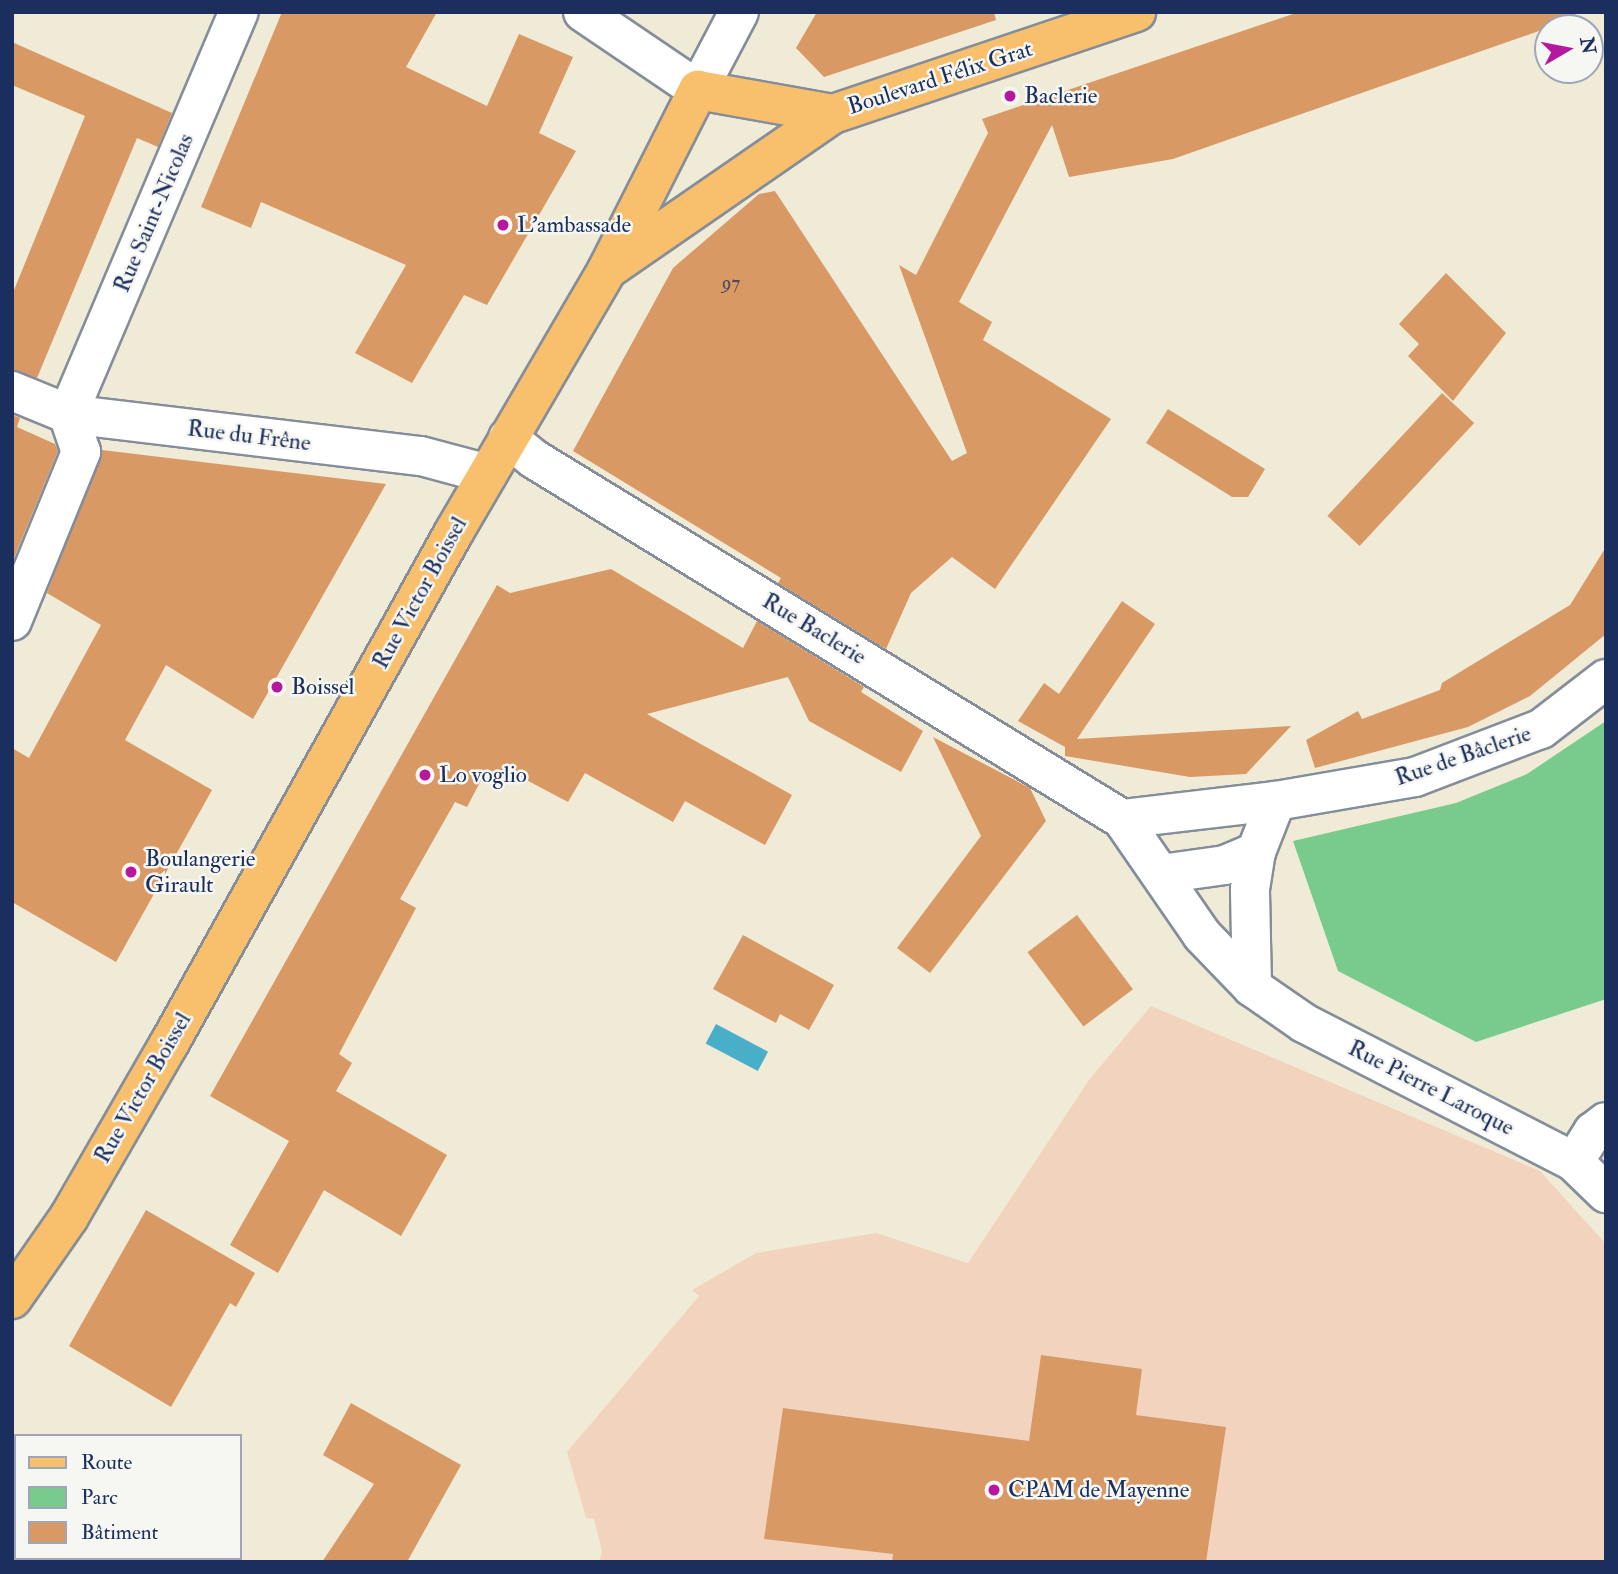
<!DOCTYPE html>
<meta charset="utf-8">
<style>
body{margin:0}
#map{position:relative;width:1618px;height:1574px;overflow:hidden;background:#efebd7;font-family:"IM FELL Double Pica",serif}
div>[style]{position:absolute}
.built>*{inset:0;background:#f2d4be}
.green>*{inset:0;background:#78cb8d}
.water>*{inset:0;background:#49afc9;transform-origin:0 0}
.building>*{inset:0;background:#d99965;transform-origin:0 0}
.roads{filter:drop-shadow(2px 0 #858d9a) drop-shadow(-2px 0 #858d9a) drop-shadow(0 2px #858d9a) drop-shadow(0 -2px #858d9a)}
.minor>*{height:38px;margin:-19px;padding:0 19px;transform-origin:19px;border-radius:19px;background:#fff}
.major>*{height:38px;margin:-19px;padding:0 19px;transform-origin:19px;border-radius:19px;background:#f8bf6c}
.dots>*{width:19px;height:19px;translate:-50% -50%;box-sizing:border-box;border:4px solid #f6f6f2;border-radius:50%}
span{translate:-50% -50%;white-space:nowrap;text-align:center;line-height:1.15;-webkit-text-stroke:5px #f6f6f2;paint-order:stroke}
.number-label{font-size:19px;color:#4a4a60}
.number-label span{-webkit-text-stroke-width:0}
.street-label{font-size:23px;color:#1b2f5e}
.poi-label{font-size:23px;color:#1b2f5e}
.left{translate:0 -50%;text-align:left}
.frame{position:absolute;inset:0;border:14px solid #1b2f5e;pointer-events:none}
.legend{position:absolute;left:14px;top:1434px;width:228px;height:126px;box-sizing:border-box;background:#f6f6f2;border:2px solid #9ea6b7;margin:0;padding:9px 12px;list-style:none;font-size:21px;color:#1b2f5e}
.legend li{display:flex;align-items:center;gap:14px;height:35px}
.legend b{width:35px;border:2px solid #9ea6b7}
.north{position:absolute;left:1534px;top:14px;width:70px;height:70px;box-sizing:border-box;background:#f6f6f2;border:2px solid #9ea6b7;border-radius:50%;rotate:80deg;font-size:19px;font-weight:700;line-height:28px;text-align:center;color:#1b2f5e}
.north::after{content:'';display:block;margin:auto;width:24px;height:32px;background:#b5179e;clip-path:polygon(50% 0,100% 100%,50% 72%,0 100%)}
</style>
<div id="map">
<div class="built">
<div style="clip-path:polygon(1151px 1006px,1540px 1171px,1606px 1244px,1606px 1562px,599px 1562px,602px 1551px,594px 1519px,586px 1518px,567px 1452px,699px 1296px,692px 1290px,756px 1253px,876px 1233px,968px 1263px,1089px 1080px)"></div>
</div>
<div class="green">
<div style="clip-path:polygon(1606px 721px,1606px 999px,1476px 1042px,1338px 971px,1293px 841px,1456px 803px,1527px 774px)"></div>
<div style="clip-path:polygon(15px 1459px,16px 1558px,174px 1562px,12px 1562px)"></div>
</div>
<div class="water">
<div style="left:716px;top:1024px;width:59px;height:22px;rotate:28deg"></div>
</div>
<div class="building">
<div style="clip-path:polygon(282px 12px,437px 12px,406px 67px,487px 106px,519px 34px,573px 57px,539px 133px,576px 151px,487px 305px,464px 295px,412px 383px,355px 353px,406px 265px,261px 202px,251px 228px,201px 207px)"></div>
<div style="clip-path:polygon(817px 12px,994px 12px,996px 20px,824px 77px,796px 48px)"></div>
<div style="clip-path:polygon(1299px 12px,1575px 12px,1576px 18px,1173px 159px,1069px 177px,1052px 125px,959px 302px,992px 322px,983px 340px,1111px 419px,995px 589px,952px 557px,911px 593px,886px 649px,778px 583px,781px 578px,573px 451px,673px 268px,759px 194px,775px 191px,952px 461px,967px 453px,899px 265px,916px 275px,988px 133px,982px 119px)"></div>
<div style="clip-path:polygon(12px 42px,172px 113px,158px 147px,137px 138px,37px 378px,12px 370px,12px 295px,85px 116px,12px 85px)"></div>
<div style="clip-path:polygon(1446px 273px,1506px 333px,1453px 401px,1408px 356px,1419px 344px,1399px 324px)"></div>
<div style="left:1442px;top:393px;width:44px;height:168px;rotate:43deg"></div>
<div style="clip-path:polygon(1168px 409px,1265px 469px,1248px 497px,1232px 497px,1146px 443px)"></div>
<div style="clip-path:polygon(12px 415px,20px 418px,17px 427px,55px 444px,58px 451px,12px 563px)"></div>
<div style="clip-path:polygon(102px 450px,386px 484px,253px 719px,166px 665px,125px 740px,212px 790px,116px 962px,12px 902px,12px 748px,29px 758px,101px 625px,47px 593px)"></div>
<div style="clip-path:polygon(1606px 547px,1606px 634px,1530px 696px,1468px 727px,1315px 768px,1306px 740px,1358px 711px,1362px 719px,1440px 690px,1442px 683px,1570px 605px)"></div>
<div style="clip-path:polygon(611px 569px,743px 648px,757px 621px,864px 687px,861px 692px,923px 731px,901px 772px,809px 721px,788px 677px,647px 714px,792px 795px,765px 845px,685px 801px,673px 822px,585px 773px,568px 802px,515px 774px,511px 781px,487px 769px,467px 807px,455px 802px,400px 899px,416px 908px,339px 1054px,352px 1063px,336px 1091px,447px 1155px,401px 1236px,324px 1190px,278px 1273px,230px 1245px,289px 1141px,210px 1096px,497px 585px,510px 593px)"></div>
<div style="clip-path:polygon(1122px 601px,1155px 624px,1077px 739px,1291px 726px,1246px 774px,1190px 777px,1065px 756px,1065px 747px,1018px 721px,1044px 683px,1059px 694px)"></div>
<div style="clip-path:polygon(933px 737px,1030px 788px,1046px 821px,930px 973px,897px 948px,981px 836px)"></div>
<div style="left:1077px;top:915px;width:93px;height:62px;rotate:53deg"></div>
<div style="clip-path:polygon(743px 935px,834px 985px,809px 1030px,780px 1014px,776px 1023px,713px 989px)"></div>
<div style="clip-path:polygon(146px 1210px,255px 1273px,236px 1307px,230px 1303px,171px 1407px,69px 1346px)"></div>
<div style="clip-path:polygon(1041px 1355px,1142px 1369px,1136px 1415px,1226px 1427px,1206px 1562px,892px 1562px,893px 1554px,764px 1539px,783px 1408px,1029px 1441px)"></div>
<div style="clip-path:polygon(351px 1403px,461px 1465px,407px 1562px,322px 1562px,374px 1484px,323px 1455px)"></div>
</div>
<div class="roads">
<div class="minor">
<div style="left:583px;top:12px;width:139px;rotate:34.1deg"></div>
<div style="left:698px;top:90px;width:88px;rotate:-62.3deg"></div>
<div style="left:12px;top:391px;width:61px;rotate:22.3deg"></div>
<div style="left:68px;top:414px;width:355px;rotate:6.8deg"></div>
<div style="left:421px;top:456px;width:69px;rotate:15deg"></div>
<div style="left:508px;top:438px;width:33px;rotate:39deg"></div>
<div style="left:534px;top:459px;width:689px;rotate:31.48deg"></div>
<div style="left:1122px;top:819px;width:141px;rotate:55.4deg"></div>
<div style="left:1202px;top:935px;width:72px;rotate:46.1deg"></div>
<div style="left:1252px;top:987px;width:63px;rotate:34.7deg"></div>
<div style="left:1304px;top:1023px;width:304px;rotate:27.2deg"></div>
<div style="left:1574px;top:1162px;width:45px;rotate:44.1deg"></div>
<div style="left:12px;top:621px;width:183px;rotate:-67.8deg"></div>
<div style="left:81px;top:452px;width:40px;rotate:-108.9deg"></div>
<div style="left:68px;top:414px;width:437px;rotate:-67deg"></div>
<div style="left:1122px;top:819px;width:155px;rotate:-6.7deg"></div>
<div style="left:1276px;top:801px;width:141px;rotate:-9.8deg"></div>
<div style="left:1415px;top:777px;width:135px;rotate:-20.9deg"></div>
<div style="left:1541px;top:729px;width:82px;rotate:-37.6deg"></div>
<div style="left:1161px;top:874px;width:65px;rotate:-8deg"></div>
<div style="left:1225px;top:865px;width:34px;rotate:-23deg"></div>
<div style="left:1252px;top:987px;width:98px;rotate:-91.2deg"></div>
<div style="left:1250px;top:889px;width:37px;rotate:-81deg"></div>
<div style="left:1256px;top:852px;width:55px;rotate:-68.6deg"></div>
<div style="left:1574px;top:1162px;width:36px;rotate:-58deg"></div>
<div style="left:1593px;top:1132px;width:16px;rotate:-38deg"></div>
</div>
<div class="major">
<div style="left:608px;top:269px;width:273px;rotate:-34.6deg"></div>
<div style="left:12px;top:1299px;width:100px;rotate:-55.2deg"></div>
<div style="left:69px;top:1217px;width:200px;rotate:-60deg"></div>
<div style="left:169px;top:1044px;width:586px;rotate:-60.9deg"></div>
<div style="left:454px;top:532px;width:303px;rotate:-59.7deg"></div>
<div style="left:607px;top:270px;width:202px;rotate:-63.2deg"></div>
<div style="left:698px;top:90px;width:137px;rotate:10.1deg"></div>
<div style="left:833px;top:114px;width:320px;rotate:-18.6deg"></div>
</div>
</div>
<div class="dots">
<div style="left:1010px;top:96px;background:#b5179e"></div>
<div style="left:503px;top:225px;background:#b5179e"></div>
<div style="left:277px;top:687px;background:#b5179e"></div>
<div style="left:425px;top:775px;background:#b5179e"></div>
<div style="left:131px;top:872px;background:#b5179e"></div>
<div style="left:994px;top:1490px;background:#b5179e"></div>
</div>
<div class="number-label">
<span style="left:731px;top:284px">97</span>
</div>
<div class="street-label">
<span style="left:940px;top:78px;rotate:-18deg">Boulevard Félix Grat</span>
<span style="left:154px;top:213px;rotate:-67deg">Rue Saint-Nicolas</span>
<span style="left:249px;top:436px;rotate:7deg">Rue du Frêne</span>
<span style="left:420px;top:593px;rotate:-61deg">Rue Victor Boissel</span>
<span style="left:814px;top:629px;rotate:31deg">Rue Baclerie</span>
<span style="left:1463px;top:756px;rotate:-19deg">Rue de Bâclerie</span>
<span style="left:143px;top:1088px;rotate:-60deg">Rue Victor Boissel</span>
<span style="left:1431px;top:1088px;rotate:27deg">Rue Pierre Laroque</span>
</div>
<div class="poi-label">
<span class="left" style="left:1024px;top:96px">Baclerie</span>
<span class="left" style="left:517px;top:225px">L'ambassade</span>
<span class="left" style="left:291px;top:687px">Boissel</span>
<span class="left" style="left:439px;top:775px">Lo voglio</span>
<span class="left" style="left:145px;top:872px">Boulangerie<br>Girault</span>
<span class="left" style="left:1008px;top:1490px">CPAM de Mayenne</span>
</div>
<div class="frame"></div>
<ul class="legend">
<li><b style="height:9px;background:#f8bf6c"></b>Route</li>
<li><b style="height:19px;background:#78cb8d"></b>Parc</li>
<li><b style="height:19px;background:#d99965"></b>Bâtiment</li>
</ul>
<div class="north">N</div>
</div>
